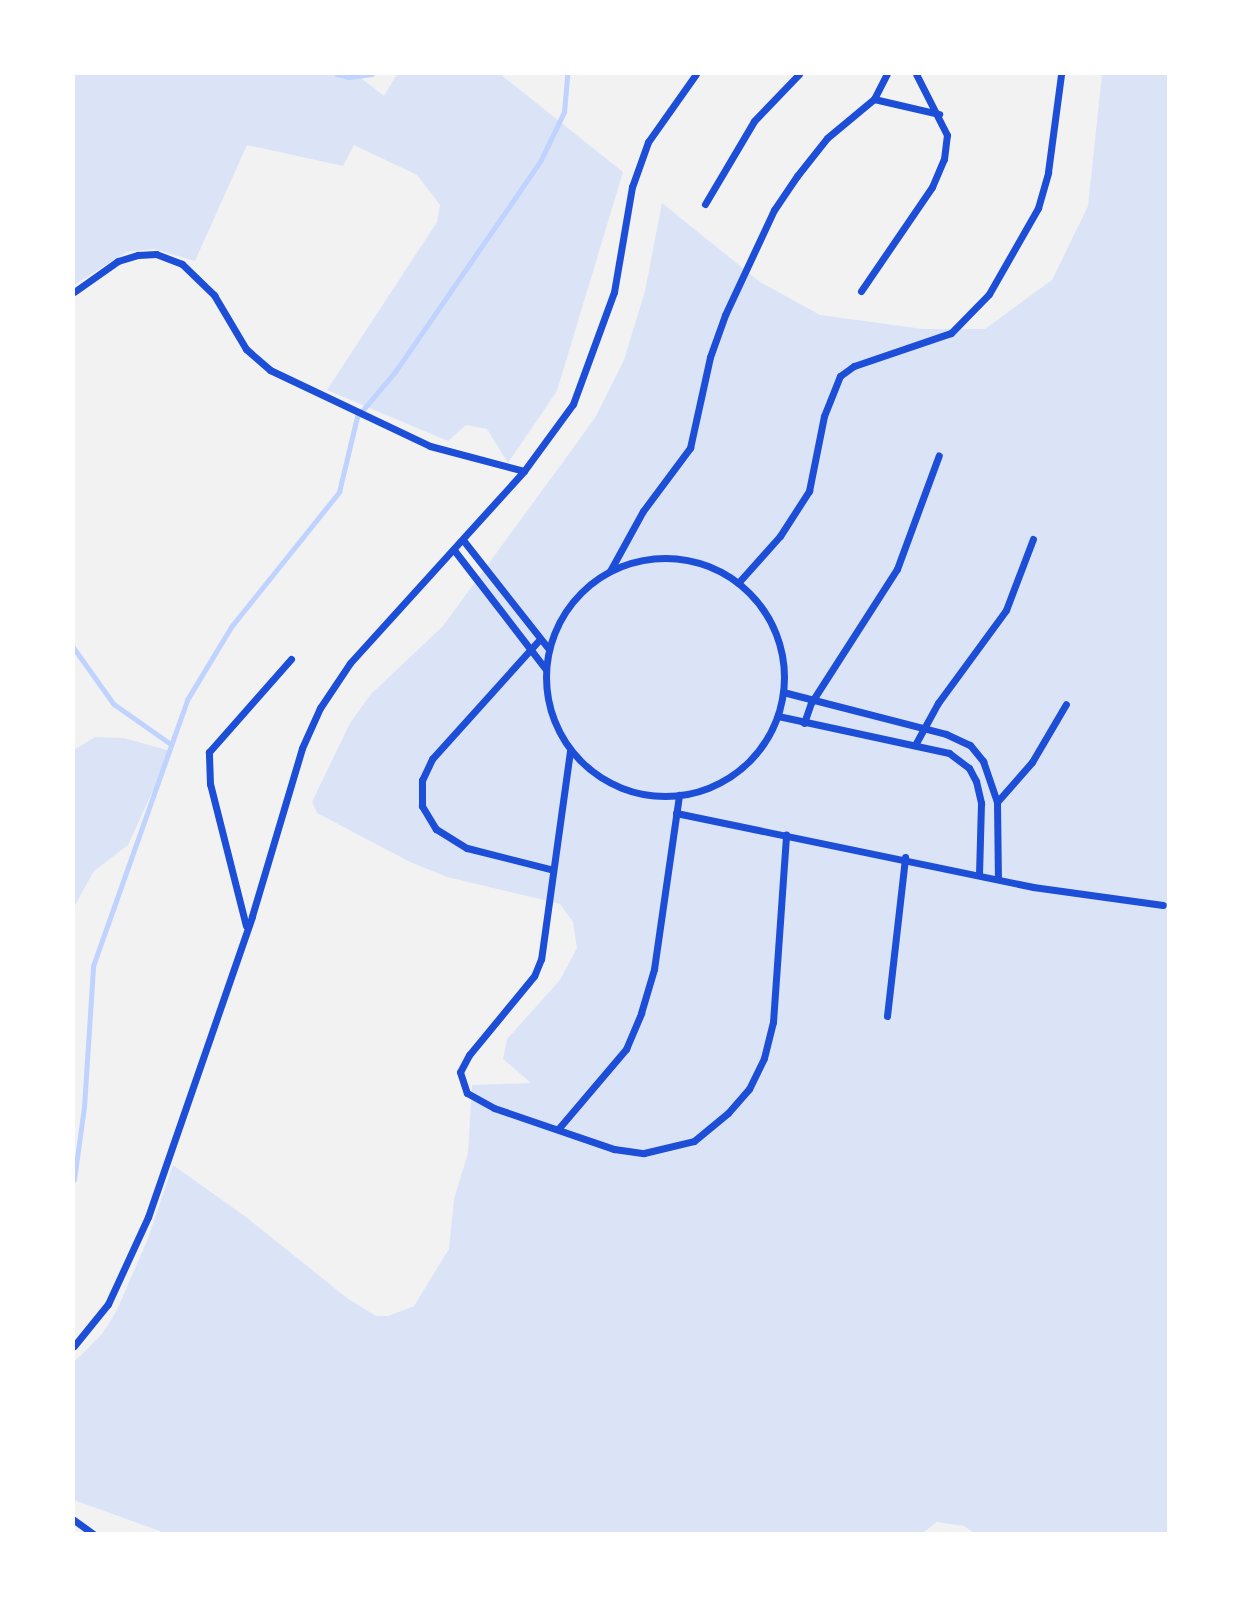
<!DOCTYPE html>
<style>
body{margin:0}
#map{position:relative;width:1242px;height:1607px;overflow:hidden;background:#f2f2f2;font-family:Raleway,sans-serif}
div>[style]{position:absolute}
.green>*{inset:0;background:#dbe4f7}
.stream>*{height:4.5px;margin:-2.25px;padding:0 2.25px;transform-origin:2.25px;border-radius:2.25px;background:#bfd3fe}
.minor>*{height:7px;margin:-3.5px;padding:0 3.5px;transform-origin:3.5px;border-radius:3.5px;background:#1d4ed8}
.minor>.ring{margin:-3.5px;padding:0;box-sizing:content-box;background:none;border:7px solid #1d4ed8;border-radius:50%}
span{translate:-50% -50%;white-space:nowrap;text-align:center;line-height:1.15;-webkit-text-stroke:5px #fff;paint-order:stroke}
.frame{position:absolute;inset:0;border:75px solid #fff;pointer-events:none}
</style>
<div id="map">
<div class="green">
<div style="clip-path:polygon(74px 74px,356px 74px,384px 96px,397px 74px,500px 74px,623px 172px,557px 391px,508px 463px,487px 429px,466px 425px,448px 441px,327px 390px,437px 222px,440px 205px,417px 175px,354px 145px,343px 166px,247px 145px,195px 261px,154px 249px,127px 252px,74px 285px)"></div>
<div style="clip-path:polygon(1102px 74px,1168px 74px,1168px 1533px,974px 1533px,964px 1526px,937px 1522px,921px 1534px,165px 1533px,74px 1500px,74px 1362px,102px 1334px,116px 1312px,147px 1241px,173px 1165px,246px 1217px,347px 1298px,376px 1316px,388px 1316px,414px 1306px,449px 1249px,454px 1199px,468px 1153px,472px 1085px,531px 1083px,503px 1059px,507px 1039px,560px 980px,577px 948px,573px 922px,560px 904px,447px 877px,410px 862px,317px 813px,312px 802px,350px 723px,371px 694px,443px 626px,595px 418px,624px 360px,645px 291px,662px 203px,760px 282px,820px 315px,923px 329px,985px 329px,1052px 280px,1088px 206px)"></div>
<div style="clip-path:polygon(95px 737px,124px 738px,171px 751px,128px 845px,94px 871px,74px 907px,74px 750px)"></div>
</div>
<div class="stream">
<div style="left:337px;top:74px;width:12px;rotate:14deg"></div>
<div style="left:349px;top:77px;width:23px;rotate:-7deg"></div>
<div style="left:74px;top:648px;width:69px;rotate:54.5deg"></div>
<div style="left:114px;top:704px;width:70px;rotate:35.1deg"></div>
<div style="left:74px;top:1180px;width:74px;rotate:-82.2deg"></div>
<div style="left:84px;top:1107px;width:141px;rotate:-86.3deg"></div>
<div style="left:93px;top:966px;width:282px;rotate:-70.5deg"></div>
<div style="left:187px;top:700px;width:85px;rotate:-58.9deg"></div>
<div style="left:231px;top:627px;width:173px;rotate:-51.3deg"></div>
<div style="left:339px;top:492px;width:77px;rotate:-76.5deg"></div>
<div style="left:357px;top:417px;width:59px;rotate:-49.8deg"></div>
<div style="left:395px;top:372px;width:257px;rotate:-55.4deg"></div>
<div style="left:541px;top:160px;width:53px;rotate:-64.4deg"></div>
<div style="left:564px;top:112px;width:38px;rotate:-85deg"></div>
</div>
<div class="minor">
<div style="left:874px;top:99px;width:28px;rotate:-63deg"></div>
<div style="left:705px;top:204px;width:96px;rotate:-59.4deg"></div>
<div style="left:754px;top:121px;width:65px;rotate:-46.2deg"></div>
<div style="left:861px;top:291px;width:126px;rotate:-55.7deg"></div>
<div style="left:932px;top:187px;width:30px;rotate:-67deg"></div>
<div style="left:944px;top:159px;width:24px;rotate:-83deg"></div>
<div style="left:947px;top:135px;width:68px;rotate:-116.9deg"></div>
<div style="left:74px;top:292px;width:54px;rotate:-35.2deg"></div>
<div style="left:118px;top:261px;width:21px;rotate:-17deg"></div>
<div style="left:138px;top:255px;width:18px;rotate:-3deg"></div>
<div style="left:156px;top:254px;width:28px;rotate:21deg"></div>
<div style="left:182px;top:264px;width:45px;rotate:44.1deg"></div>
<div style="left:214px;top:295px;width:63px;rotate:59.3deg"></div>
<div style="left:246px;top:349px;width:32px;rotate:41deg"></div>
<div style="left:270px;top:370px;width:177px;rotate:25.4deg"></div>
<div style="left:430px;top:446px;width:97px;rotate:14.9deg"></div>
<div style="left:463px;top:540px;width:137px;rotate:51.8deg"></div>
<div style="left:454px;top:550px;width:149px;rotate:52.4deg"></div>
<div class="ring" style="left:546px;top:558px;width:231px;height:231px"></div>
<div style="left:610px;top:571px;width:68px;rotate:-61.2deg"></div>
<div style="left:643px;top:511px;width:79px;rotate:-53.3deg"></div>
<div style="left:690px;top:448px;width:93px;rotate:-77.6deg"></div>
<div style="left:710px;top:357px;width:45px;rotate:-70.3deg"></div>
<div style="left:725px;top:315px;width:116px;rotate:-65deg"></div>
<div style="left:774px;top:210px;width:41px;rotate:-55.9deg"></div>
<div style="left:797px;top:176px;width:48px;rotate:-51.7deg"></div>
<div style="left:827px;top:138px;width:61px;rotate:-39.7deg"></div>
<div style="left:874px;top:99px;width:67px;rotate:13deg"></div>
<div style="left:738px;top:583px;width:63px;rotate:-48.2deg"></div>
<div style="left:780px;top:536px;width:54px;rotate:-57.2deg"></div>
<div style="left:809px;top:491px;width:76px;rotate:-78.7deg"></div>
<div style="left:824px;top:416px;width:43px;rotate:-68.2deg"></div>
<div style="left:840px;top:376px;width:17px;rotate:-36deg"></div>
<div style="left:854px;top:366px;width:102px;rotate:-18.8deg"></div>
<div style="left:951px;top:333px;width:54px;rotate:-45.7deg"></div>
<div style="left:989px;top:294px;width:99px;rotate:-60.3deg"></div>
<div style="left:1038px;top:208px;width:37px;rotate:-74deg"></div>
<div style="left:1048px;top:172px;width:99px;rotate:-82.4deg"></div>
<div style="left:540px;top:639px;width:161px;rotate:132deg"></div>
<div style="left:432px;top:759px;width:23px;rotate:115deg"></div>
<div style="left:422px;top:780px;width:26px;rotate:90deg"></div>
<div style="left:422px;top:806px;width:27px;rotate:59deg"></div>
<div style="left:436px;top:829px;width:36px;rotate:32deg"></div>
<div style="left:467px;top:848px;width:86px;rotate:14.2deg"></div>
<div style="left:783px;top:692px;width:168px;rotate:14.4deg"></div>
<div style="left:946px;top:734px;width:26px;rotate:25deg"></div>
<div style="left:970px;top:745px;width:21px;rotate:51deg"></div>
<div style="left:983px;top:761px;width:43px;rotate:71.1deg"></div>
<div style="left:997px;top:802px;width:77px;rotate:89.3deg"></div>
<div style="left:778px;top:716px;width:175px;rotate:12.2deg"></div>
<div style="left:949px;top:753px;width:25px;rotate:37deg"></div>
<div style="left:969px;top:768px;width:15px;rotate:62deg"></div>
<div style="left:976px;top:781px;width:23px;rotate:77deg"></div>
<div style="left:981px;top:803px;width:72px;rotate:91.6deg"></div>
<div style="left:804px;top:723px;width:21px;rotate:-71deg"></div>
<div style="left:811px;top:703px;width:159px;rotate:-57.3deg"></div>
<div style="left:897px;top:569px;width:121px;rotate:-69.8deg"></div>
<div style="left:915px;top:745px;width:48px;rotate:-61.3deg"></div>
<div style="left:938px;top:703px;width:115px;rotate:-53.8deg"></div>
<div style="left:1006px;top:610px;width:76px;rotate:-69.2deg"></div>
<div style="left:570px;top:751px;width:210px;rotate:97.9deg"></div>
<div style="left:541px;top:959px;width:18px;rotate:112deg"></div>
<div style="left:534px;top:976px;width:102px;rotate:129.4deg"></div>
<div style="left:469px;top:1055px;width:19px;rotate:118deg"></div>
<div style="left:460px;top:1072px;width:22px;rotate:72deg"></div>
<div style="left:467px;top:1093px;width:31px;rotate:29deg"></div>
<div style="left:494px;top:1108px;width:127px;rotate:18.9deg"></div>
<div style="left:614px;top:1149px;width:30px;rotate:8deg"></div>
<div style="left:644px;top:1153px;width:51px;rotate:-13.5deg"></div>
<div style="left:694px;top:1141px;width:44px;rotate:-39.5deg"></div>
<div style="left:728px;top:1113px;width:32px;rotate:-49deg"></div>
<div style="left:749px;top:1089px;width:34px;rotate:-64deg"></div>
<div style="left:764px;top:1058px;width:37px;rotate:-76deg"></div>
<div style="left:773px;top:1022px;width:188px;rotate:-86deg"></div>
<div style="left:997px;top:802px;width:53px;rotate:-48.8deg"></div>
<div style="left:1032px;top:762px;width:67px;rotate:-59.6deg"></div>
<div style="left:676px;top:813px;width:365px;rotate:11.7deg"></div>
<div style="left:1033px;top:887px;width:131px;rotate:7.9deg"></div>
<div style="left:246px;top:926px;width:146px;rotate:-104.2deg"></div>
<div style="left:210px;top:784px;width:32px;rotate:-92deg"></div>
<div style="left:209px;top:752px;width:124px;rotate:-48.6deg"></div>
<div style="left:887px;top:1016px;width:160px;rotate:-83.5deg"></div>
<div style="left:559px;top:1128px;width:104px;rotate:-49.7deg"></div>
<div style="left:626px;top:1049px;width:39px;rotate:-67deg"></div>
<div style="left:641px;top:1013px;width:46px;rotate:-73.5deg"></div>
<div style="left:654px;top:969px;width:176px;rotate:-81.8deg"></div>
<div style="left:74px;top:1346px;width:54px;rotate:-51deg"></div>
<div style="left:108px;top:1304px;width:96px;rotate:-65.3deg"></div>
<div style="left:148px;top:1217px;width:318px;rotate:-70.9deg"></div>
<div style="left:252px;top:916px;width:175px;rotate:-73.4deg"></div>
<div style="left:302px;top:748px;width:44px;rotate:-65.8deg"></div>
<div style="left:320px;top:708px;width:54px;rotate:-56.3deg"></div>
<div style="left:350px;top:663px;width:259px;rotate:-47.8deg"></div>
<div style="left:524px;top:471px;width:83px;rotate:-53.8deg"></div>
<div style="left:573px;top:404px;width:119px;rotate:-69.9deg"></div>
<div style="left:614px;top:292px;width:107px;rotate:-80.3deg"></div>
<div style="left:632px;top:187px;width:48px;rotate:-70.4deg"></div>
<div style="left:648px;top:142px;width:83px;rotate:-54.8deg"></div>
<div style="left:74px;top:1520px;width:24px;rotate:36deg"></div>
</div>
<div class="frame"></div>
</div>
